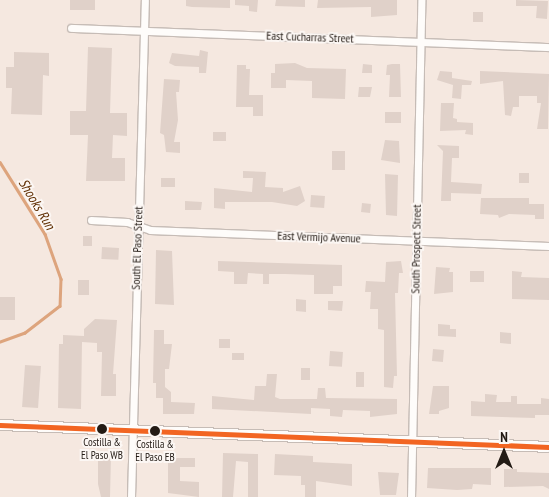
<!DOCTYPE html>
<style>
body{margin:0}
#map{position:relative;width:549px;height:497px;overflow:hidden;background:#f5e8e0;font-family:"PT Sans Narrow",sans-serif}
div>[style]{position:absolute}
.stream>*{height:2.5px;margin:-1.25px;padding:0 1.25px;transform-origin:1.25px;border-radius:1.25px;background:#dda47d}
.building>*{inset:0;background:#e0d1c9;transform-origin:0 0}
.roads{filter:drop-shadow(1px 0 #c6bcb6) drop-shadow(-1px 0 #c6bcb6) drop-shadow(0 1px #c6bcb6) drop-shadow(0 -1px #c6bcb6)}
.street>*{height:7px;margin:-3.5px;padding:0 3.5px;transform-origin:3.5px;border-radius:3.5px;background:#fefcfa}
.secondary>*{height:10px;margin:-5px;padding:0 5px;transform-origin:5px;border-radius:5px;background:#fefcfa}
.bus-1>*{height:5px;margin:-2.5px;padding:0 2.5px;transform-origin:2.5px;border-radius:2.5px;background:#f26522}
.dots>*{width:14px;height:14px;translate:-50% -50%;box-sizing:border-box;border:2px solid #fcf7f4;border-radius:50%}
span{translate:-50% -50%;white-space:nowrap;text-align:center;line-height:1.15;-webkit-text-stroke:4px #fcf7f4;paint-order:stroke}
.bus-label{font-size:11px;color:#231b15}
.street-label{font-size:12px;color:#231b15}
.water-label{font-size:14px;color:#633207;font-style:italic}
.north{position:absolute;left:479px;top:427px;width:50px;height:50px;-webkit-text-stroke:4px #fcf7f4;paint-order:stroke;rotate:0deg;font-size:14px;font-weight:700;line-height:20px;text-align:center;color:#231b15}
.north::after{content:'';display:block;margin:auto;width:18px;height:22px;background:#231b15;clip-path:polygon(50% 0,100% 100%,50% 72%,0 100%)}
</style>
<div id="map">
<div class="stream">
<div style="left:0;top:162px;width:85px;rotate:58deg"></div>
<div style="left:45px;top:234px;width:48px;rotate:70.4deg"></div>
<div style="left:61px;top:279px;width:27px;rotate:92deg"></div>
<div style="left:60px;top:306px;width:44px;rotate:142.4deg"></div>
<div style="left:25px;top:333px;width:27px;rotate:160deg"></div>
</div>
<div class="building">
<div style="left:70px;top:0;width:25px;height:10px"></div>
<div style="clip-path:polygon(186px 0,230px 0,230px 8px,192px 7px,186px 6px)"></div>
<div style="clip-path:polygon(235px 0,258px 0,257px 12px,249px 11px,249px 6px,235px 5px)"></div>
<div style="clip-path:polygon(276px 0,305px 0,305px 7px,275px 6px)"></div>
<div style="clip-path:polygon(318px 0,397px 0,397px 15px,371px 17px,371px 7px,317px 8px)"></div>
<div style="clip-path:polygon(516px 0,548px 1px,547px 19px,536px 18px,537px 6px,516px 6px)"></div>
<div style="left:483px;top:12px;width:10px;height:10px;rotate:90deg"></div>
<div style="clip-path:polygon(88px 47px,112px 48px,110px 113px,127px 113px,127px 136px,113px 135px,112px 158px,125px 158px,125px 181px,86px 181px,88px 135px,70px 135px,70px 111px,86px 111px)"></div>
<div style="clip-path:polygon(200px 50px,208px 52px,206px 73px,199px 73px,199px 67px,175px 66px,169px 63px,172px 53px,199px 56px)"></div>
<div style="clip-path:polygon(14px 52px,49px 53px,49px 76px,43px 75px,42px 115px,11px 114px,12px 88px,6px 88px,6px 67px,14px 67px)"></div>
<div style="clip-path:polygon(295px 63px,307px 68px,346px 69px,345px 99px,312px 98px,312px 81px,286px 80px,286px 88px,271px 88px,271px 73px,275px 73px,275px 64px)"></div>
<div style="clip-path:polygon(363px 64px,372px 65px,372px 73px,362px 73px)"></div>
<div style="clip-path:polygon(392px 64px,400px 64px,401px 97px,389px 97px,390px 75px,386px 75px,387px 65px)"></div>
<div style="clip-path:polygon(237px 65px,246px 65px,246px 69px,250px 69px,249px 95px,263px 95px,263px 116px,253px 116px,253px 107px,236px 107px)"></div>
<div style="clip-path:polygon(440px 71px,452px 72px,452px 78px,472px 81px,471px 85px,462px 85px,461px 99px,452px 98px,453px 85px,437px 80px)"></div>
<div style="clip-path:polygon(480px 71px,549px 74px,548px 129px,537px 129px,541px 103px,537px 103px,537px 96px,519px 96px,519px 107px,513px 107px,511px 116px,505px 115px,503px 81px,480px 84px)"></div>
<div style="clip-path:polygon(164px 79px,180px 80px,179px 92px,176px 92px,178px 120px,174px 142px,180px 142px,180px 153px,166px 152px,164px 135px,160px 133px)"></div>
<div style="clip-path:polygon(359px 87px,372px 87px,370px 97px,358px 97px)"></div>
<div style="clip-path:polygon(441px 103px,454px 103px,453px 118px,457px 119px,457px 122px,473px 123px,473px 135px,465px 134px,466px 130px,440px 131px)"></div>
<div style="left:385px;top:112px;width:16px;height:11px"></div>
<div style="left:213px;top:132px;width:13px;height:9px"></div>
<div style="clip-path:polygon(385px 140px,399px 141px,400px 163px,381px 160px)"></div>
<div style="clip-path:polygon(437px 145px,459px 146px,459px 158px,452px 158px,451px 182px,482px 184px,481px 194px,451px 193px,451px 201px,441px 201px,443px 151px)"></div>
<div style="left:332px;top:151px;width:13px;height:19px"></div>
<div style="clip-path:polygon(243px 171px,266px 172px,265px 187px,283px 188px,283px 192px,300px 186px,305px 201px,297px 206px,272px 202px,225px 202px,225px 209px,214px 208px,214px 188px,252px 192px,253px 178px,243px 178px)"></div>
<div style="left:519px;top:173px;width:10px;height:10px"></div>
<div style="clip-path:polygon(385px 174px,398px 175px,397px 216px,386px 215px)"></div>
<div style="left:161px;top:178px;width:14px;height:9px"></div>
<div style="left:311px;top:195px;width:14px;height:12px;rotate:4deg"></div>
<div style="clip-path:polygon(481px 198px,529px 198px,529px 204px,544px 204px,544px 219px,535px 219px,535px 215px,509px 214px,499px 218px,498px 215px,480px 214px)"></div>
<div style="clip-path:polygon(185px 201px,202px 202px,201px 210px,185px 210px)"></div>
<div style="left:362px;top:203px;width:9px;height:9px;rotate:6deg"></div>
<div style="left:83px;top:236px;width:9px;height:10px"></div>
<div style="left:102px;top:247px;width:17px;height:12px;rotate:3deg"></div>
<div style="clip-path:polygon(156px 250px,172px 251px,174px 305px,155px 304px)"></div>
<div style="clip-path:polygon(218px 261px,342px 265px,342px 286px,333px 286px,333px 294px,314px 294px,314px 275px,285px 274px,269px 274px,269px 284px,263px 284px,263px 274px,248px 273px,247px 284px,234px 284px,234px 272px,218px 271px)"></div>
<div style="clip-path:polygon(401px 261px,403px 273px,399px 273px,398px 293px,395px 293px,397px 376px,394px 376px,393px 388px,384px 387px,384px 330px,378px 329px,378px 309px,370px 309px,371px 292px,365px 292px,366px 281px,385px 282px,386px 262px)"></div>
<div style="clip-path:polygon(436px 267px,450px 268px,449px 272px,453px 272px,453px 292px,434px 294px)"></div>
<div style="left:470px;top:271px;width:14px;height:11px"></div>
<div style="clip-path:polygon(512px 271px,522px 272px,521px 277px,549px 278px,549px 300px,512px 299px)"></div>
<div style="left:78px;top:280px;width:11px;height:15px"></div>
<div style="left:0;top:297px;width:15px;height:23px"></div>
<div style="clip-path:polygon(296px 299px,306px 300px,306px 312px,296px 311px)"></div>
<div style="clip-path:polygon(328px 301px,343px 301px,342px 311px,328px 310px)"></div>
<div style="clip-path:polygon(95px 319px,117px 320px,113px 374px,116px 374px,116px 396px,101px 396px,102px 352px,97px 352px,97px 343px,82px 342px,81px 409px,58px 408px,59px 344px,63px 344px,63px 335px,84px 336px,84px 329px)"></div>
<div style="clip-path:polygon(438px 324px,450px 325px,450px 329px,456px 329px,456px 337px,438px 336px)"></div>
<div style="clip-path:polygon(154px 330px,164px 330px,164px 344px,172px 344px,169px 369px,165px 369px,165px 387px,171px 392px,171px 402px,195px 403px,194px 414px,163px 414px,163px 398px,156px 398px,156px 383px,153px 383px)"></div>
<div style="clip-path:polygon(500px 332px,511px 333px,511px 344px,500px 343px)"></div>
<div style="left:219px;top:339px;width:11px;height:9px"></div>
<div style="left:433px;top:349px;width:11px;height:12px;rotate:5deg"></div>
<div style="left:330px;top:351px;width:13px;height:15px;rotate:4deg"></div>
<div style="left:232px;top:353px;width:12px;height:7px"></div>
<div style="left:25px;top:365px;width:16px;height:42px;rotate:4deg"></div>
<div style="left:301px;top:368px;width:9px;height:12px"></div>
<div style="left:356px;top:372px;width:8px;height:15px"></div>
<div style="clip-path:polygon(267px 374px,277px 374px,275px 397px,280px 399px,317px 399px,318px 388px,325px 388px,326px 398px,397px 399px,397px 414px,370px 417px,370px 411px,343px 410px,342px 417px,330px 416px,330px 409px,311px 408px,311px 414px,212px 409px,212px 396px,254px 400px,255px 386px,266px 386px)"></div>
<div style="clip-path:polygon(433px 386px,449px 386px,449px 408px,439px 411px,439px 414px,429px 414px)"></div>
<div style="clip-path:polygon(485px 394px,497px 395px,496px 402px,511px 402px,511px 396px,517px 396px,517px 404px,541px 404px,541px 398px,549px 399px,549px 415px,535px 415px,535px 418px,471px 416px,471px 401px,485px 402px)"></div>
<div style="clip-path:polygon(223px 453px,258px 454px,258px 497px,248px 497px,248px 462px,236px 461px,233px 497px,222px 497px)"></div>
<div style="clip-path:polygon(98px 454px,111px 455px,110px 497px,101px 497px,98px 484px)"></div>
<div style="clip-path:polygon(275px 454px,313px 456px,313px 462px,352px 464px,352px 486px,316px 481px,316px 497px,305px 497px,305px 485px,301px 485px,301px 476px,274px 475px)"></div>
<div style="clip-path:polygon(168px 458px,195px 458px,195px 467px,180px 467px,180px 481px,199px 482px,199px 497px,168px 493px)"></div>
<div style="clip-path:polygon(428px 468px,491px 468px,491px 485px,473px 484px,472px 489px,457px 490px,427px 488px)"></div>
<div style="clip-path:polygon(504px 469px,517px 469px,517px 472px,549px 473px,549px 489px,543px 486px,504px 487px)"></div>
<div style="clip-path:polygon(378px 472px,399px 473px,396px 495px,380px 495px)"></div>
</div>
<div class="roads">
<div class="street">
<div style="left:71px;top:28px;width:478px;rotate:2.3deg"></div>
<div style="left:91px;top:220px;width:36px;rotate:3deg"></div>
<div style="left:127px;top:222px;width:24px;rotate:19deg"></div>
<div style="left:150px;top:230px;width:399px;rotate:2.3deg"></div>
<div style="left:131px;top:497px;width:497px;rotate:-88.4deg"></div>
<div style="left:411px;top:497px;width:497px;rotate:-88.8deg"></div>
</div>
<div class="secondary">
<div style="left:0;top:425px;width:549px;rotate:2.29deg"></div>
</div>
</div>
<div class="bus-1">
<div style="left:0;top:425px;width:549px;rotate:2.29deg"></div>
</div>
<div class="dots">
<div style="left:102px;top:429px;background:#231b15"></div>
<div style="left:155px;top:431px;background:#231b15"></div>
</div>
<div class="bus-label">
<span style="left:102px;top:449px">Costilla &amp;<br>El Paso WB</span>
<span style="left:155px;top:451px">Costilla &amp;<br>El Paso EB</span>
</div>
<div class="street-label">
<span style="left:310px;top:37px;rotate:2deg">East Cucharras Street</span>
<span style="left:319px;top:237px;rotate:2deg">East Vermijo Avenue</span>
<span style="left:137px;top:248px;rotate:-88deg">South El Paso Street</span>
<span style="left:416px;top:249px;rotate:-89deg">South Prospect Street</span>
</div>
<div class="water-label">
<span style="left:37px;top:204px;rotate:59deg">Shooks Run</span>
</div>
<div class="north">N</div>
</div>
